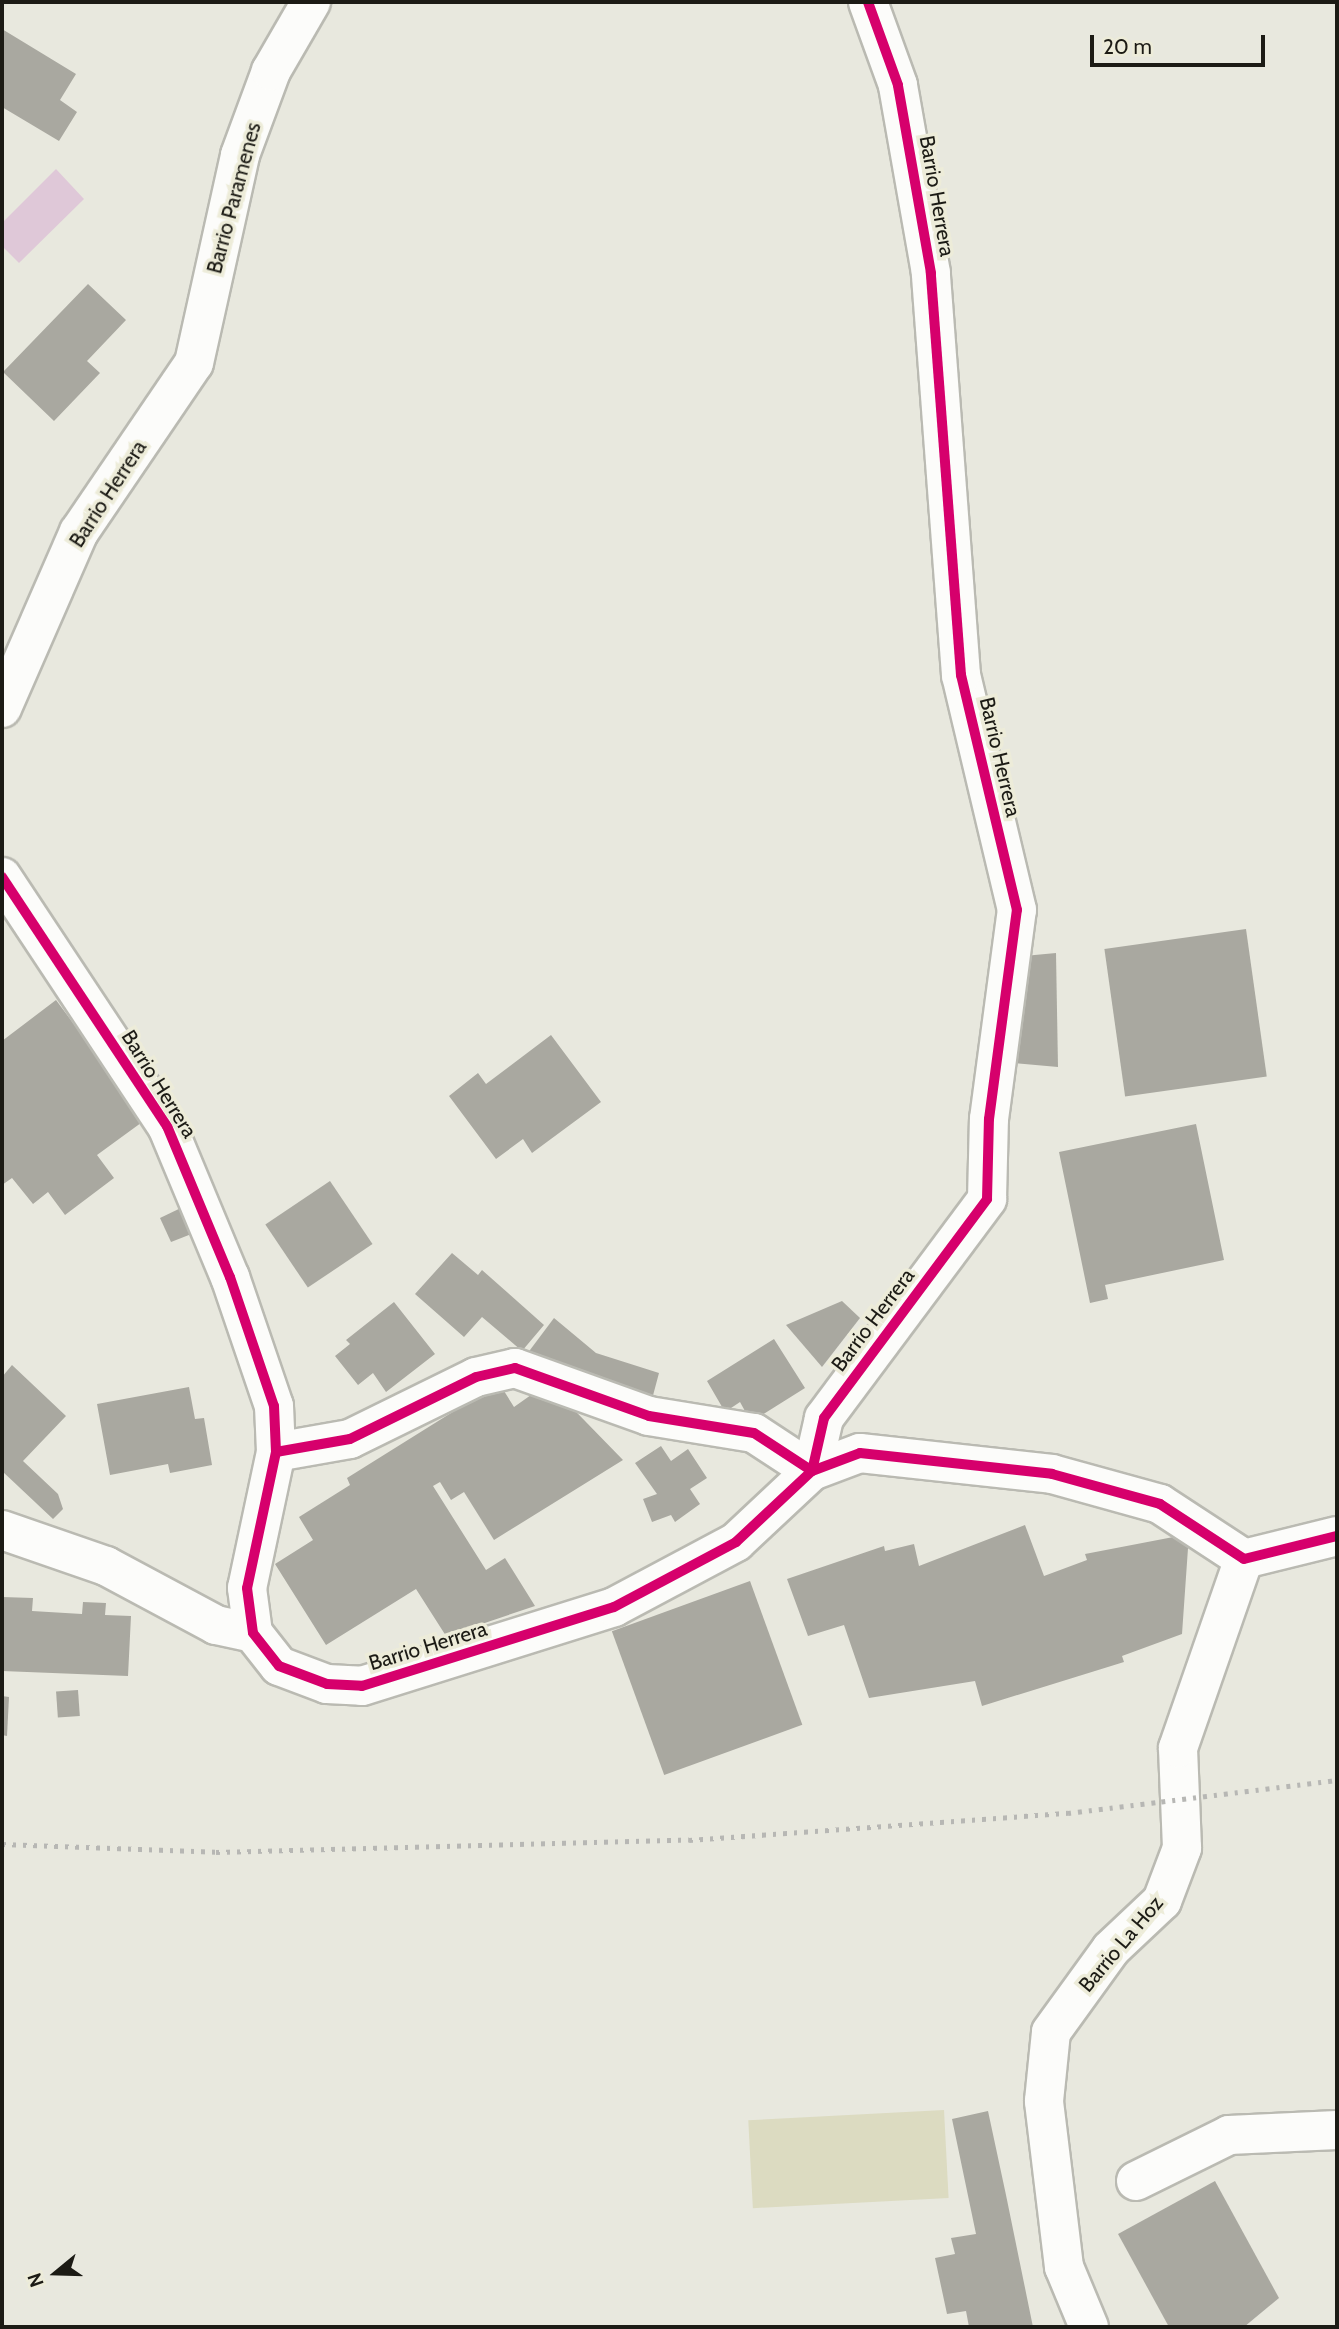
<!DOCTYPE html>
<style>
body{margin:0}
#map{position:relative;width:1339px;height:2329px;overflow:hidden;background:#e8e8de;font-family:Cabin,sans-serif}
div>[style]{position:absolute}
.green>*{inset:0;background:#dcdbc1;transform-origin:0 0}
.water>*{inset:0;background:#dfc8d8}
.building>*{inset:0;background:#a9a8a0;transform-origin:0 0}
.roads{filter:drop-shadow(2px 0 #babab2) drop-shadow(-2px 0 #babab2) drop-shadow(0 2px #babab2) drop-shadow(0 -2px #babab2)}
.minor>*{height:38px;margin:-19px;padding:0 19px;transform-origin:19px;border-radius:19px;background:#fcfcfa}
.rail>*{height:5px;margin-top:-2.5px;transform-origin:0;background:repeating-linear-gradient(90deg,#b7b7b4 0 3.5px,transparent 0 10.5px)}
.cycleway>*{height:10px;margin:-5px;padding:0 5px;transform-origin:5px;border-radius:5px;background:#d6006c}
span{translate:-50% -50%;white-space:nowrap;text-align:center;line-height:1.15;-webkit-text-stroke:7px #edecd9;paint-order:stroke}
.street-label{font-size:21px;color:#1c1b15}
.frame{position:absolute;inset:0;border:4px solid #1c1b15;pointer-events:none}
.north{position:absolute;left:21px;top:2238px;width:70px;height:70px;-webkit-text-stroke:5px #edecd9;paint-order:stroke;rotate:251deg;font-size:19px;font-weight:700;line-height:28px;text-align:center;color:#1c1b15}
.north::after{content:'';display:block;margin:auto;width:24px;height:32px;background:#1c1b15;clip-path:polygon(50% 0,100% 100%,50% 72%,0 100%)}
.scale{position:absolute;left:1090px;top:35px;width:175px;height:32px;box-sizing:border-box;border:4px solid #1c1b15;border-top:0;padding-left:9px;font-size:21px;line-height:24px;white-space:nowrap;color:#1c1b15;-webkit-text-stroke:5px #edecd9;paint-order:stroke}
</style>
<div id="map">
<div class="green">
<div style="left:944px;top:2110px;width:88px;height:196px;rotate:87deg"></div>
</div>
<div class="water">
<div style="clip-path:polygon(56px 169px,84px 199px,19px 263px,2px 246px,2px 223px)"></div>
</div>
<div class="building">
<div style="clip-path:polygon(2px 29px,76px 74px,60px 100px,77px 112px,59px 141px,2px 107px)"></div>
<div style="clip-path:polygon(88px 284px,126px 320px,87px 361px,100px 373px,54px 421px,3px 372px)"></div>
<div style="left:1246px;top:929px;width:149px;height:143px;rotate:82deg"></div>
<div style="clip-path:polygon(1056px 953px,1058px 1067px,1013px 1063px,1024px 956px)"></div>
<div style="clip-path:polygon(56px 1000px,145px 1120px,97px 1155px,114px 1178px,65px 1215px,48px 1192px,33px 1204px,12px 1178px,2px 1185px,2px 1041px)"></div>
<div style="clip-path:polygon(551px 1035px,601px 1102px,532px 1153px,523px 1139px,496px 1159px,449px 1096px,478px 1073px,486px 1084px)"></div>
<div style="clip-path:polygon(1196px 1124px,1224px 1260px,1105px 1285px,1108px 1299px,1090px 1303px,1059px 1152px)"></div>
<div style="left:330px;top:1181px;width:76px;height:78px;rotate:56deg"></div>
<div style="clip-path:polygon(185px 1206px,194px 1233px,171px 1242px,160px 1218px)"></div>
<div style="clip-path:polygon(452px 1253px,478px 1275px,482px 1270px,544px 1325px,522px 1351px,482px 1317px,464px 1337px,415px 1294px)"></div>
<div style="clip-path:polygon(842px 1301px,860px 1318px,822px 1367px,786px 1325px)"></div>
<div style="clip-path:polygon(394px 1302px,435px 1354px,386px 1392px,373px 1373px,358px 1385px,335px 1356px,350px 1344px,346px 1340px)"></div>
<div style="clip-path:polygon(554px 1318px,596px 1353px,659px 1373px,651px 1403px,527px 1354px)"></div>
<div style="clip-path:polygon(774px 1339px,805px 1388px,751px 1422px,740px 1402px,725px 1412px,707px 1381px)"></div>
<div style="clip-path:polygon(12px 1365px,66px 1416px,23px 1461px,58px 1494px,63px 1509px,53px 1519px,2px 1471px,2px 1377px)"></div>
<div style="clip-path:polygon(499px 1383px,514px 1407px,548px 1383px,623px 1460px,494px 1540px,464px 1492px,451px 1500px,440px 1482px,433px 1486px,486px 1570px,505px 1558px,535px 1606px,446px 1636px,416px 1589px,326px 1645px,275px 1564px,313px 1540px,299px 1517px,350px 1485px,347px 1478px)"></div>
<div style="clip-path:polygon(189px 1387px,195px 1419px,204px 1418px,212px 1465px,170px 1473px,168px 1464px,110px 1475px,97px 1404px)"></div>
<div style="clip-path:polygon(661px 1446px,671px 1461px,688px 1449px,707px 1478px,690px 1489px,700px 1504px,675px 1522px,671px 1515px,652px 1522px,643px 1499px,657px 1494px,635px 1463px)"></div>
<div style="clip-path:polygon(1025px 1525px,1044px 1576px,1087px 1560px,1085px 1554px,1189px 1534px,1182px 1634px,1122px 1656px,1124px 1662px,982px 1706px,975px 1681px,869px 1698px,844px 1625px,808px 1636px,787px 1579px,884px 1546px,885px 1551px,914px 1544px,919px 1566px)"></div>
<div style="left:750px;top:1581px;width:153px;height:147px;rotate:70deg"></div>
<div style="clip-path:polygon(2px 1597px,33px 1598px,32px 1611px,82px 1614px,83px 1602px,106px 1603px,105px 1615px,131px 1616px,128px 1676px,2px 1671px)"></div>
<div style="left:78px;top:1690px;width:26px;height:22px;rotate:86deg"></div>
<div style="clip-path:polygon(2px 1696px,9px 1697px,7px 1736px,2px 1735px)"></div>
<div style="clip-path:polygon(988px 2111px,1006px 2195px,1033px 2327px,969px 2327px,966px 2311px,947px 2314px,935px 2258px,955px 2254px,951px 2238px,976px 2234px,952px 2119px)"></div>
<div style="clip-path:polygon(1215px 2181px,1279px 2298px,1244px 2327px,1169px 2327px,1118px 2234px)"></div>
</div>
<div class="roads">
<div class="minor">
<div style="left:2px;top:708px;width:192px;rotate:-66.4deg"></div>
<div style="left:79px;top:532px;width:204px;rotate:-55.8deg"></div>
<div style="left:194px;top:363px;width:213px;rotate:-77.5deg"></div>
<div style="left:240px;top:155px;width:90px;rotate:-69.7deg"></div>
<div style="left:271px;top:71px;width:80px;rotate:-59.9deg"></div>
<div style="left:2px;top:877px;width:299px;rotate:56.5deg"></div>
<div style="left:167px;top:1126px;width:164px;rotate:67.4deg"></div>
<div style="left:230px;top:1277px;width:136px;rotate:71.2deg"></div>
<div style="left:274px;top:1406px;width:46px;rotate:87.5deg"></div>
<div style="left:276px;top:1452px;width:139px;rotate:102deg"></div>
<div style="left:247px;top:1588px;width:45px;rotate:82.4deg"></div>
<div style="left:253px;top:1633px;width:42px;rotate:51.8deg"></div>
<div style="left:279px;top:1666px;width:51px;rotate:20.6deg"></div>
<div style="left:327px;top:1684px;width:35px;rotate:3deg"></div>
<div style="left:362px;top:1686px;width:264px;rotate:-17.4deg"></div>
<div style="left:614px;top:1607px;width:138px;rotate:-28deg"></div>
<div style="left:736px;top:1542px;width:104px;rotate:-43.1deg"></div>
<div style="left:812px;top:1471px;width:51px;rotate:-20.6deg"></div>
<div style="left:860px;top:1453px;width:193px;rotate:6.2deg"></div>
<div style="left:1052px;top:1474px;width:112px;rotate:15.5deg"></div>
<div style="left:1160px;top:1504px;width:100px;rotate:33.2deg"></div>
<div style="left:1244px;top:1559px;width:96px;rotate:-13.9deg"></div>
<div style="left:276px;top:1452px;width:75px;rotate:-10deg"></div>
<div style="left:350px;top:1439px;width:140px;rotate:-26.2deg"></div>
<div style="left:476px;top:1377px;width:40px;rotate:-13deg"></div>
<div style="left:515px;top:1368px;width:142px;rotate:19.7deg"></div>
<div style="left:649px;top:1416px;width:106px;rotate:9.2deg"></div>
<div style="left:754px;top:1433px;width:69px;rotate:33.2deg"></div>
<div style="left:812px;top:1471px;width:54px;rotate:-77.2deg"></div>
<div style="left:824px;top:1418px;width:273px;rotate:-53.3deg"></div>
<div style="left:987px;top:1199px;width:80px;rotate:-88.6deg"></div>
<div style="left:989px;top:1119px;width:211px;rotate:-82.4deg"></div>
<div style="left:1017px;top:910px;width:242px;rotate:-103.4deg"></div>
<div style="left:961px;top:675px;width:403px;rotate:-94.3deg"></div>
<div style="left:931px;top:273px;width:191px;rotate:-100deg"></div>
<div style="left:898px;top:85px;width:88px;rotate:-109.9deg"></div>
<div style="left:2px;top:1530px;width:110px;rotate:19.1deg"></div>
<div style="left:106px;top:1566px;width:125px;rotate:28.2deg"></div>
<div style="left:216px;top:1625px;width:38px;rotate:12deg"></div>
<div style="left:1136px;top:2181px;width:104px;rotate:-26.3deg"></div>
<div style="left:1229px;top:2135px;width:108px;rotate:-2.7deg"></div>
<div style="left:1089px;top:2327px;width:65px;rotate:-112.6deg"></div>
<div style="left:1064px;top:2267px;width:167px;rotate:-96.9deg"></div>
<div style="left:1044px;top:2101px;width:69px;rotate:-84.2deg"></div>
<div style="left:1051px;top:2032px;width:102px;rotate:-54.1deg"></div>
<div style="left:1111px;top:1949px;width:70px;rotate:-43.3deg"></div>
<div style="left:1162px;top:1901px;width:57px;rotate:-69.3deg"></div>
<div style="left:1182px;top:1848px;width:100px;rotate:-92.3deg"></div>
<div style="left:1178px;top:1748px;width:200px;rotate:-70.8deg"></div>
</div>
</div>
<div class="rail">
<div style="left:2px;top:1844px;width:214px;rotate:2.1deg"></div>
<div style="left:216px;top:1852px;width:473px;rotate:-1.5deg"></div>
<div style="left:689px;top:1840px;width:380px;rotate:-4.1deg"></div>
<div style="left:1068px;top:1813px;width:271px;rotate:-7deg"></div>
</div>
<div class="cycleway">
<div style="left:2px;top:877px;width:299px;rotate:56.5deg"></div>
<div style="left:167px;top:1126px;width:164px;rotate:67.4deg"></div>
<div style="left:230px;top:1277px;width:136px;rotate:71.2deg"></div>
<div style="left:274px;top:1406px;width:46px;rotate:87.5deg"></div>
<div style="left:276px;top:1452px;width:139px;rotate:102deg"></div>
<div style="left:247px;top:1588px;width:45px;rotate:82.4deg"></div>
<div style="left:253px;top:1633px;width:42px;rotate:51.8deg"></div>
<div style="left:279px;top:1666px;width:51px;rotate:20.6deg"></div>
<div style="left:327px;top:1684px;width:35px;rotate:3deg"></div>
<div style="left:362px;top:1686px;width:264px;rotate:-17.4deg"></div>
<div style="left:614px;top:1607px;width:138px;rotate:-28deg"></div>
<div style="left:736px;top:1542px;width:104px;rotate:-43.1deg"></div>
<div style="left:812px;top:1471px;width:51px;rotate:-20.6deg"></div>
<div style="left:860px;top:1453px;width:193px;rotate:6.2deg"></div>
<div style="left:1052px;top:1474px;width:112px;rotate:15.5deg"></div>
<div style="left:1160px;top:1504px;width:100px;rotate:33.2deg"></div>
<div style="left:1244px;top:1559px;width:96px;rotate:-13.9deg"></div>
<div style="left:276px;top:1452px;width:75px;rotate:-10deg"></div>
<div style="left:350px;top:1439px;width:140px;rotate:-26.2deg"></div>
<div style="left:476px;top:1377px;width:40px;rotate:-13deg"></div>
<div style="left:515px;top:1368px;width:142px;rotate:19.7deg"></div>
<div style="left:649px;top:1416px;width:106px;rotate:9.2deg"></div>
<div style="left:754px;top:1433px;width:69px;rotate:33.2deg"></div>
<div style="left:812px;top:1471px;width:54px;rotate:-77.2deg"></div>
<div style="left:824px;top:1418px;width:273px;rotate:-53.3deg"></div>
<div style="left:987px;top:1199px;width:80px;rotate:-88.6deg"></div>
<div style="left:989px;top:1119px;width:211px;rotate:-82.4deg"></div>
<div style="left:1017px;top:910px;width:242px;rotate:-103.4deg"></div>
<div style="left:961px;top:675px;width:403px;rotate:-94.3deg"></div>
<div style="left:931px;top:273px;width:191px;rotate:-100deg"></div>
<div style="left:898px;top:85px;width:88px;rotate:-109.9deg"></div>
</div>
<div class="street-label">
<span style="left:937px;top:196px;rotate:80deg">Barrio Herrera</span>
<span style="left:234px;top:198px;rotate:-75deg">Barrio Paramenes</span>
<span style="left:108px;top:494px;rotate:-57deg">Barrio Herrera</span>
<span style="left:1000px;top:757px;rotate:77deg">Barrio Herrera</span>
<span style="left:159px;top:1084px;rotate:58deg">Barrio Herrera</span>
<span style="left:873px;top:1320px;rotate:-53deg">Barrio Herrera</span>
<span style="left:428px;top:1646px;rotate:-17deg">Barrio Herrera</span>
<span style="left:1121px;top:1944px;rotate:-50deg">Barrio La Hoz</span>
</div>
<div class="frame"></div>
<div class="north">N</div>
<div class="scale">20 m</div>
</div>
